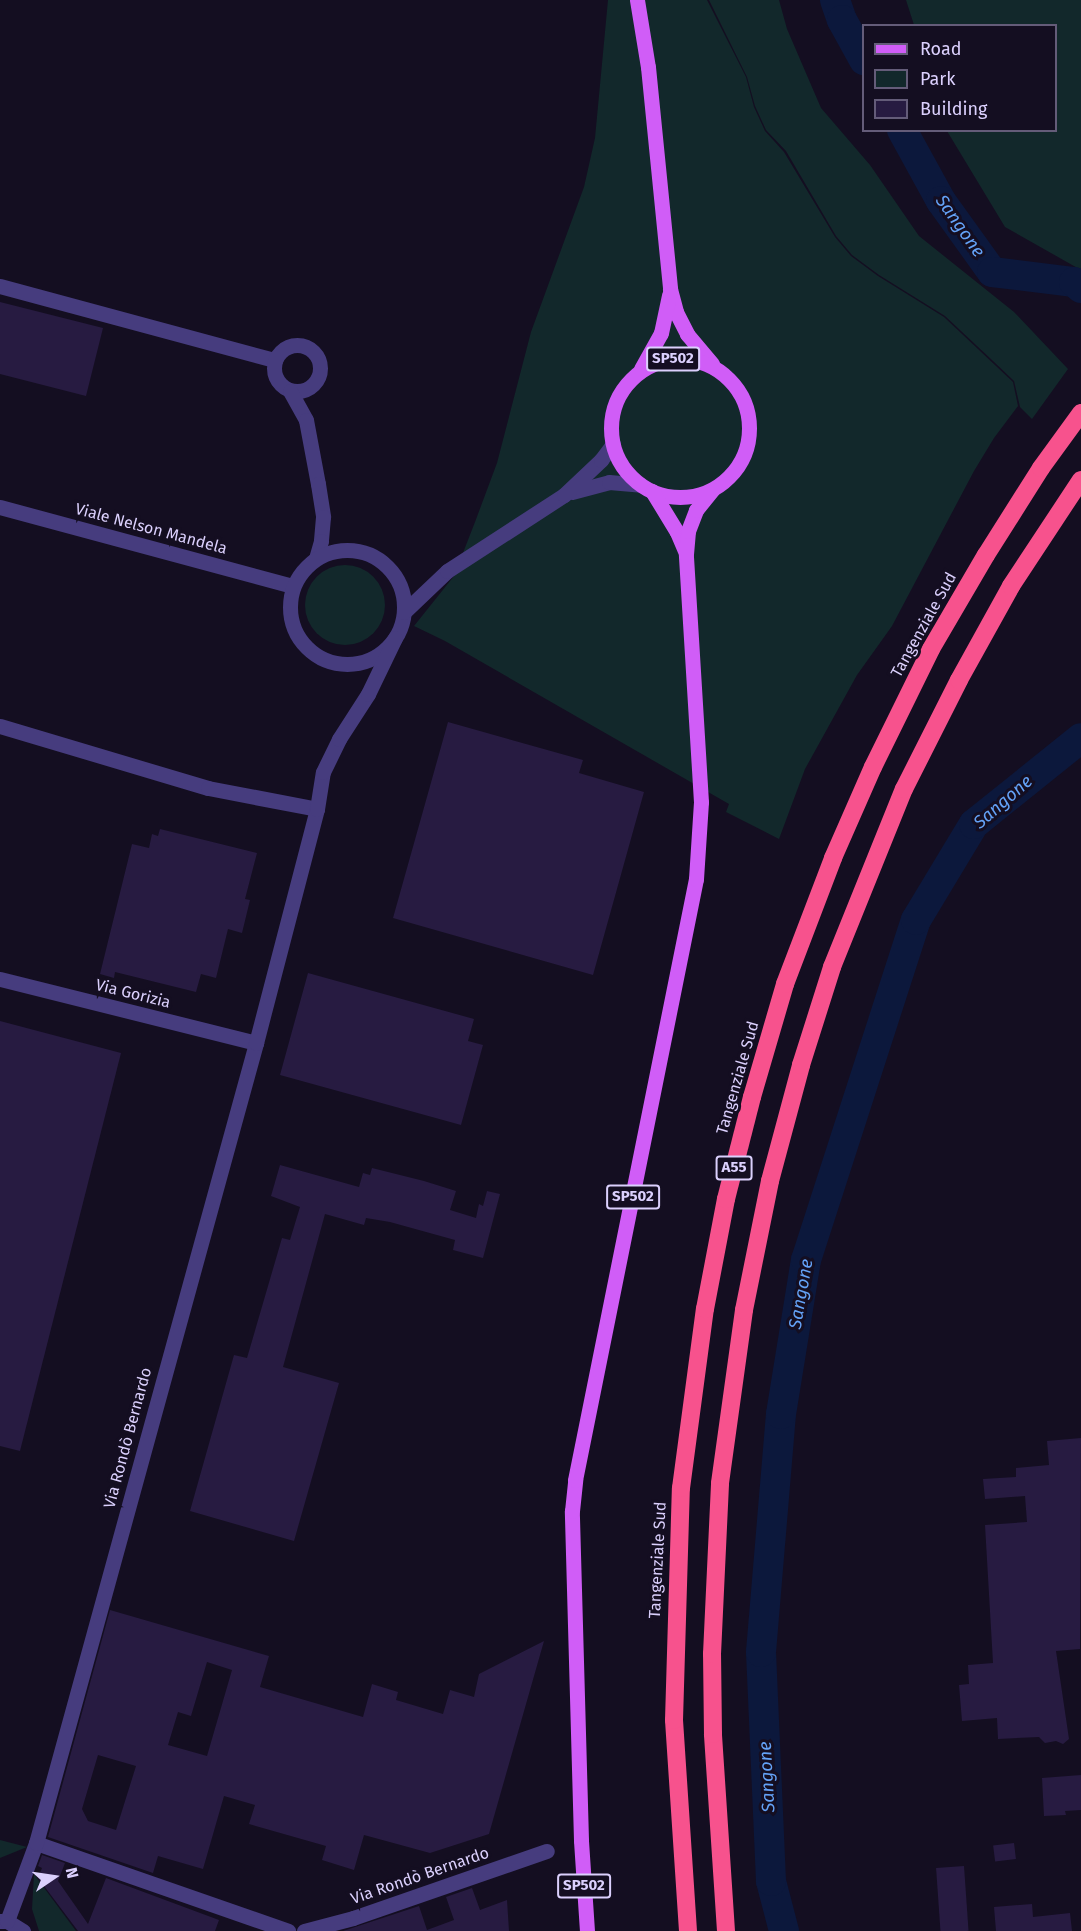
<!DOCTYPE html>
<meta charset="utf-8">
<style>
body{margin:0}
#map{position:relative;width:1081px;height:1931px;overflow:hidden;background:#140e21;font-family:"Fira Sans",sans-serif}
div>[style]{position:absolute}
.green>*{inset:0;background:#12282b}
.round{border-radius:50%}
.river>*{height:30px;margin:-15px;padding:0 15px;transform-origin:15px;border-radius:15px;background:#0c183c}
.building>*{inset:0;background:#271b41;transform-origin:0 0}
.minor>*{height:15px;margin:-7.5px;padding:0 7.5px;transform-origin:7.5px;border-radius:7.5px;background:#463c7e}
.minor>.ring{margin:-7.5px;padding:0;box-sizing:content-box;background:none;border:15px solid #463c7e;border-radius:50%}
.major>*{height:15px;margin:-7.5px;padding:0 7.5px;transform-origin:7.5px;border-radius:7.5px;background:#d05df7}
.major>.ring{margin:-7.5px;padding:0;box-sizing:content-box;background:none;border:15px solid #d05df7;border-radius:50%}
.highway>*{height:18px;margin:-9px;padding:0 9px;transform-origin:9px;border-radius:9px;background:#f7528d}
span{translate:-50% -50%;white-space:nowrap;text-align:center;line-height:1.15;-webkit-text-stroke:6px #140e21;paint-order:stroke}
.shield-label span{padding:2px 4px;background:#140e21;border:2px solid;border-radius:4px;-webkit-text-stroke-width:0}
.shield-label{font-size:15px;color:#dbd0fd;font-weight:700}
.street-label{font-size:16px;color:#dbd0fd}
.water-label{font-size:18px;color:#64a2f7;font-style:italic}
.legend{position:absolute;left:862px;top:24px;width:195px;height:108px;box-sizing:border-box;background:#140e21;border:2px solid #645c79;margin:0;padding:8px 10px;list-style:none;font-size:18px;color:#dbd0fd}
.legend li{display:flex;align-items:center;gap:12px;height:30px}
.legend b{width:30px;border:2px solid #645c79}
.north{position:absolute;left:24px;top:1847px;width:60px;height:60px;-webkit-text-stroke:4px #140e21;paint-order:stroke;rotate:77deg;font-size:16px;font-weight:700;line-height:24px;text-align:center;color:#dbd0fd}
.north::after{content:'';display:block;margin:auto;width:21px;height:27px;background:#dbd0fd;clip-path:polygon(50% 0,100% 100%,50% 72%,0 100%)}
</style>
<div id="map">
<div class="green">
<div style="clip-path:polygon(608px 0,707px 0,746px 77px,754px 107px,765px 131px,784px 152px,835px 237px,851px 256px,878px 276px,944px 317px,1013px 382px,1018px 406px,994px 438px,974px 471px,892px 626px,857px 675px,805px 769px,779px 839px,726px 812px,729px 804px,445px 641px,414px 626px,454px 576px,475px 522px,497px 463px,531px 332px,584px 187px,595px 138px)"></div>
<div style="clip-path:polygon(709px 0,779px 0,787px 29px,821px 108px,870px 165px,919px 236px,1014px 312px,1068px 369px,1032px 419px,1020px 407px,1014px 381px,993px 361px,945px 316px,879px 275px,852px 255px,836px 236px,786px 151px,766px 130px,755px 106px,747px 77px)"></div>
<div style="clip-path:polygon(906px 0,1081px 0,1081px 270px,1005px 227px,947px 131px,1056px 130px,1056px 26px,914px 25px)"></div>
<div class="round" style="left:305px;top:565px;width:80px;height:80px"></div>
<div style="clip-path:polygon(0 1840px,27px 1847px,0 1858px)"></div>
<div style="clip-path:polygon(34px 1874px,45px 1889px,76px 1931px,39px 1931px,32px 1909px)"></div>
</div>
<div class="river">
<div style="left:835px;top:0;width:21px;rotate:71deg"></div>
<div style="left:842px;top:20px;width:46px;rotate:61.2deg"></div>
<div style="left:902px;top:130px;width:81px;rotate:61.2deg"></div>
<div style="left:941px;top:201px;width:87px;rotate:54.3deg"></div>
<div style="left:992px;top:272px;width:83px;rotate:7deg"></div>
<div style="left:1074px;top:282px;width:9px;rotate:41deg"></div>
<div style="left:784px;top:1931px;width:52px;rotate:-104.6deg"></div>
<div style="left:771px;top:1881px;width:229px;rotate:-92.5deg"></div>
<div style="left:761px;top:1652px;width:239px;rotate:-85.2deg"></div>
<div style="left:781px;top:1414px;width:156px;rotate:-80.8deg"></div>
<div style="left:806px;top:1260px;width:357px;rotate:-72.1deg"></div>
<div style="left:916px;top:920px;width:112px;rotate:-58.9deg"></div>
<div style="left:974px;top:824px;width:137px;rotate:-38.8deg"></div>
</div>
<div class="building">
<div style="clip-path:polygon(0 302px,103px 328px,86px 396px,0 374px)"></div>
<div style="clip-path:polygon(448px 722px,583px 760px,579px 773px,644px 792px,593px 975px,393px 918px)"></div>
<div style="clip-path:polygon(160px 829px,257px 853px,245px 899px,250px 900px,242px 933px,228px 929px,216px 978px,201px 974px,196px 992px,115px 972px,114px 978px,100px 974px,132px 844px,149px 848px,152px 834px,158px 836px)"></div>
<div style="clip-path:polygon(308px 973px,474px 1019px,468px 1041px,483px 1045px,461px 1125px,280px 1075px)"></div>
<div style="clip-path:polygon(0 1021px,121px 1053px,20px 1451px,0 1446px)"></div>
<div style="clip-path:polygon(280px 1165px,359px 1187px,363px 1173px,370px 1175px,372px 1168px,424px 1181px,456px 1191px,450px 1210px,476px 1218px,479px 1204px,483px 1206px,487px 1191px,500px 1194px,483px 1258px,453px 1250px,455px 1240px,390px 1222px,366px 1218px,364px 1225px,325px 1214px,283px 1367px,339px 1383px,294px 1541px,190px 1511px,234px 1355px,247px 1358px,282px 1238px,290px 1240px,300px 1207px,271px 1196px)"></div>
<div style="clip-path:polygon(1081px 1438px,1080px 1649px,1056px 1651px,1069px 1739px,1063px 1744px,1056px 1741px,1045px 1743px,1039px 1737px,998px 1739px,997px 1718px,962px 1721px,959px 1685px,969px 1684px,968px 1665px,993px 1663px,985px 1525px,1027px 1522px,1025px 1496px,985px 1499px,983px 1479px,1016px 1477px,1016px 1468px,1049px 1465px,1047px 1441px)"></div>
<div style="clip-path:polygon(evenodd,110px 1610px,269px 1656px,260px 1687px,363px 1717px,372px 1684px,398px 1692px,396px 1700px,443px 1714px,450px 1690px,474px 1697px,479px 1674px,544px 1641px,489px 1834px,430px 1853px,364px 1835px,354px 1870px,322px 1860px,326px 1846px,249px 1824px,255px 1805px,224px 1796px,203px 1869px,158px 1856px,153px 1873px,48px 1837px,110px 1610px,207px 1662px,232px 1670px,207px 1756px,168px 1745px,178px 1712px,191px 1716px,207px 1662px,110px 1610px,98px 1755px,136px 1766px,116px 1830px,88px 1821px,82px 1809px,98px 1755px)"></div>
<div style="clip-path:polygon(1081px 1775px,1081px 1810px,1065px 1811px,1066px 1815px,1044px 1816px,1042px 1778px)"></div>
<div style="left:1014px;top:1843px;width:16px;height:21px;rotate:83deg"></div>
<div style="clip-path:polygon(42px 1855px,65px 1863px,58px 1881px,88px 1924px,106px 1878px,219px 1920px,215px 1931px,78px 1931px,38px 1878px,42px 1868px,38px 1866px)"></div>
<div style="left:964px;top:1866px;width:65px;height:28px;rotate:86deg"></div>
<div style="clip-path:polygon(472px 1888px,480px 1910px,507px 1900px,509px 1931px,343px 1931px,419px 1906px,427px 1930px,454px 1920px,446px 1897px)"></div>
<div style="clip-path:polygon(1032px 1904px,1033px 1917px,1070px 1913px,1072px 1931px,996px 1931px,994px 1907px)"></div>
</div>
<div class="minor">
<div style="left:0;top:286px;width:285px;rotate:15.1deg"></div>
<div class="ring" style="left:274px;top:345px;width:31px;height:31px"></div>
<div style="left:290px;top:391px;width:33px;rotate:61deg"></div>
<div style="left:306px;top:420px;width:65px;rotate:79.4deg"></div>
<div style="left:318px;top:484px;width:33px;rotate:81deg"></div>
<div style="left:323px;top:517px;width:24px;rotate:95deg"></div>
<div style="left:321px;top:541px;width:18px;rotate:106deg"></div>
<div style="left:572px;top:492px;width:38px;rotate:-15deg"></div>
<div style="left:609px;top:482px;width:32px;rotate:5deg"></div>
<div style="left:0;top:507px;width:303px;rotate:15.1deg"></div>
<div class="ring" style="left:290px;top:550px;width:99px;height:99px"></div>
<div style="left:404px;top:612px;width:59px;rotate:-43.6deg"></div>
<div style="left:447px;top:571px;width:140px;rotate:-33deg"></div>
<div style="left:564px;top:495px;width:51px;rotate:-43.4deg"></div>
<div style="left:601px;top:460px;width:20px;rotate:-53deg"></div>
<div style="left:0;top:726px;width:217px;rotate:16.6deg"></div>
<div style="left:208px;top:788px;width:111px;rotate:10.9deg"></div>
<div style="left:0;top:979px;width:264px;rotate:14deg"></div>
<div style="left:36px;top:1843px;width:267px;rotate:19.2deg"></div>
<div style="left:0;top:1921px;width:7px"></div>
<div style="left:7px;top:1921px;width:19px;rotate:32deg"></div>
<div style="left:7px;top:1921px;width:83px;rotate:-69.6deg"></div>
<div style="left:36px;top:1843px;width:830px;rotate:-74.62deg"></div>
<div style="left:256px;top:1043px;width:242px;rotate:-75.4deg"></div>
<div style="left:317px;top:809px;width:37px;rotate:-81deg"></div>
<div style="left:323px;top:772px;width:37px;rotate:-64deg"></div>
<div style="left:339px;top:739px;width:54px;rotate:-57.2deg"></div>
<div style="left:368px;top:694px;width:62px;rotate:-64.3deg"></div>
<div style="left:304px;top:1931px;width:51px;rotate:-14.9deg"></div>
<div style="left:353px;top:1918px;width:205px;rotate:-19.1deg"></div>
</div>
<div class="major">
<div style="left:637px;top:0;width:68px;rotate:80.7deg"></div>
<div style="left:648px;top:67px;width:223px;rotate:84.3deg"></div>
<div style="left:670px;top:289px;width:24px;rotate:75deg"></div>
<div style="left:676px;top:312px;width:25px;rotate:63deg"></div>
<div style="left:687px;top:334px;width:39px;rotate:50deg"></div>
<div class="ring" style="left:611px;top:359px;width:123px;height:123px"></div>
<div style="left:641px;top:369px;width:41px;rotate:-60.9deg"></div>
<div style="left:661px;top:333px;width:39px;rotate:-78deg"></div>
<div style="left:652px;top:491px;width:48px;rotate:58.6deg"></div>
<div style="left:677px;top:532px;width:21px;rotate:67deg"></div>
<div style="left:587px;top:1931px;width:91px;rotate:-93.8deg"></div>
<div style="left:581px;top:1840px;width:329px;rotate:-91.6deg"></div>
<div style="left:572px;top:1511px;width:31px;rotate:-84deg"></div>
<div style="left:575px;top:1480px;width:613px;rotate:-78.62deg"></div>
<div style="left:696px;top:879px;width:77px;rotate:-86.3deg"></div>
<div style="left:701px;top:802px;width:248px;rotate:-93.5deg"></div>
<div style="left:686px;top:554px;width:23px;rotate:-85deg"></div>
<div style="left:688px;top:531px;width:22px;rotate:-69deg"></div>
<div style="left:696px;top:510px;width:26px;rotate:-51deg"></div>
</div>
<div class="highway">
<div style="left:688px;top:1931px;width:211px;rotate:-93.8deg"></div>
<div style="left:674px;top:1720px;width:232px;rotate:-88.3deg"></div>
<div style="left:681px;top:1488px;width:181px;rotate:-82.4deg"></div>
<div style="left:705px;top:1309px;width:112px;rotate:-79.2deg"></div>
<div style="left:726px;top:1199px;width:105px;rotate:-75.7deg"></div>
<div style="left:752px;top:1097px;width:118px;rotate:-73.7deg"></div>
<div style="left:785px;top:984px;width:135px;rotate:-69.1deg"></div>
<div style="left:833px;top:858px;width:99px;rotate:-66.3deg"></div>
<div style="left:873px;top:767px;width:131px;rotate:-63.8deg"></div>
<div style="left:931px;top:649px;width:109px;rotate:-59.7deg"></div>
<div style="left:986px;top:555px;width:103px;rotate:-57.7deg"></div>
<div style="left:1041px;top:468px;width:68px;rotate:-54deg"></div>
<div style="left:726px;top:1931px;width:197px;rotate:-93.8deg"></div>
<div style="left:713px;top:1734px;width:80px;rotate:-90.7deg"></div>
<div style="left:712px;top:1654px;width:171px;rotate:-87.3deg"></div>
<div style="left:720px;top:1483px;width:175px;rotate:-82.1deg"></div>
<div style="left:744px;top:1310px;width:132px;rotate:-78.6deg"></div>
<div style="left:770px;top:1181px;width:120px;rotate:-75deg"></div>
<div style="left:801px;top:1065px;width:103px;rotate:-72.4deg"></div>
<div style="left:832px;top:967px;width:192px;rotate:-68deg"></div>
<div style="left:904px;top:789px;width:122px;rotate:-63.2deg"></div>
<div style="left:959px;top:680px;width:107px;rotate:-61deg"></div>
<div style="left:1011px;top:586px;width:127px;rotate:-56.6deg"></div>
</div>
<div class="shield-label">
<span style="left:673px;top:359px">SP502</span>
<span style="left:734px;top:1168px">A55</span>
<span style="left:633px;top:1197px">SP502</span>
<span style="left:584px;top:1886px">SP502</span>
</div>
<div class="street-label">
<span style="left:151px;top:529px;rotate:15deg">Viale Nelson Mandela</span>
<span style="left:924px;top:625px;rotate:-61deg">Tangenziale Sud</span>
<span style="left:133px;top:994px;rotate:14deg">Via Gorizia</span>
<span style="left:738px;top:1078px;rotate:-74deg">Tangenziale Sud</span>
<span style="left:128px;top:1438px;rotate:-75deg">Via Rondò Bernardo</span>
<span style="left:658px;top:1560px;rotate:-87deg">Tangenziale Sud</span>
<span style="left:420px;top:1876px;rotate:-19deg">Via Rondò Bernardo</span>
</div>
<div class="water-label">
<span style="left:960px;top:226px;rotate:55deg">Sangone</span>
<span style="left:1003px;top:802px;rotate:-41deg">Sangone</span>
<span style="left:801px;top:1294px;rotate:-80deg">Sangone</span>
<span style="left:767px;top:1777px;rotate:-93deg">Sangone</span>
</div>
<ul class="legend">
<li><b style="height:8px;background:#d05df7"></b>Road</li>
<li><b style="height:16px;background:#12282b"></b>Park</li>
<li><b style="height:16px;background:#271b41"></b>Building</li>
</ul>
<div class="north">N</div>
</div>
